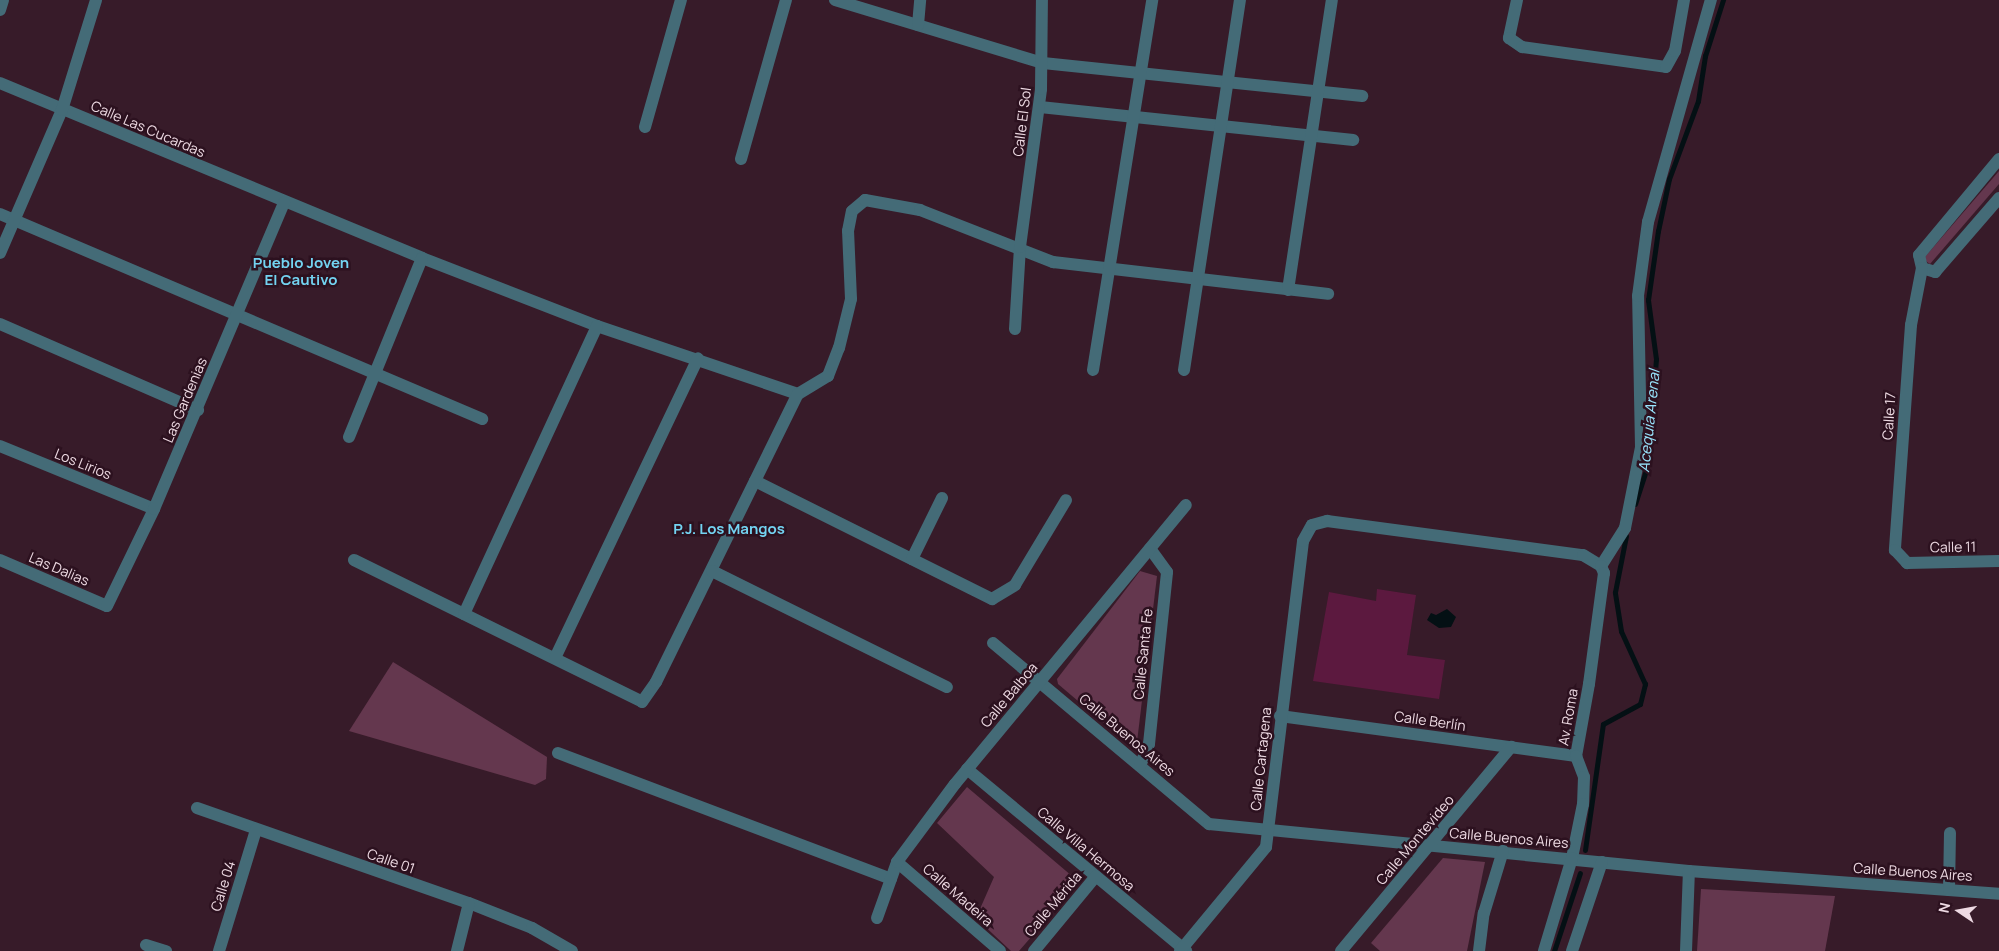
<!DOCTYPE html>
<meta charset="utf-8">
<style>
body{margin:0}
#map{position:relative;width:1999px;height:951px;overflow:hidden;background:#371b29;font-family:Manrope,sans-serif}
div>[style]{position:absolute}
.green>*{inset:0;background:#64374e}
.water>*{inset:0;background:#041014}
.stream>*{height:5px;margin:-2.5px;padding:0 2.5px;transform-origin:2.5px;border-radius:2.5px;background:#041014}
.building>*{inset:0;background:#5c193f}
.minor>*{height:12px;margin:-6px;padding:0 6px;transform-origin:6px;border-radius:6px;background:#446b77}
span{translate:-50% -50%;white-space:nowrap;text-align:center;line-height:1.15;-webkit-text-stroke:5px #2c111f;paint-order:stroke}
.street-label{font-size:14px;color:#eedae3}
.neighbourhood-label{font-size:15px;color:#73d3f1;font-weight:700}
.water-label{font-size:15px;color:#99e4fd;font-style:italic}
.north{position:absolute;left:1934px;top:886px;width:50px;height:50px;-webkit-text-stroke:4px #2c111f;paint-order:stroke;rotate:282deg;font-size:14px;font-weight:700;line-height:20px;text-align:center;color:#eedae3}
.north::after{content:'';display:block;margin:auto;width:18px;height:22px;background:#eedae3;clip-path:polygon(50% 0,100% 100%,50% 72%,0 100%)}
</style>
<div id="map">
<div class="green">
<div style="clip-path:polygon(1999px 171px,1999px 184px,1930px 264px,1927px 262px,1924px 258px)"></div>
<div style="clip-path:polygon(1140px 571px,1157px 576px,1137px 742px,1131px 746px,1058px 684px,1057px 679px)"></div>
<div style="clip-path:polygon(393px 662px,547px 757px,546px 779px,535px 785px,349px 731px)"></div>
<div style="clip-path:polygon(967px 787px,1079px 882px,1019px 951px,1011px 951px,976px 918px,994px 877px,937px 823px)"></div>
<div style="clip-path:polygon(1443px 858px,1485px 862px,1467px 951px,1380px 951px,1371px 943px)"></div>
<div style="clip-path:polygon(1701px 889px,1835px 896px,1825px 951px,1697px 951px)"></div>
</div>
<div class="water">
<div style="clip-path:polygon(1447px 609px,1456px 617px,1451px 627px,1439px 628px,1427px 620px,1431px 613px,1436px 615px)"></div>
</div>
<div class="stream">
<div style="left:1635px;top:504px;width:36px;rotate:-72deg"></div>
<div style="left:1646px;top:470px;width:45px;rotate:-83.7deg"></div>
<div style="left:1651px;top:425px;width:66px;rotate:-85.7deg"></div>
<div style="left:1656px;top:359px;width:60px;rotate:-97.7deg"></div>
<div style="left:1648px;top:300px;width:70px;rotate:-81.8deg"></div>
<div style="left:1658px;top:231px;width:53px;rotate:-78.1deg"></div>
<div style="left:1669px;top:179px;width:83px;rotate:-69.6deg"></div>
<div style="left:1698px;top:101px;width:46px;rotate:-81.2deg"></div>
<div style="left:1705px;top:56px;width:59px;rotate:-72.2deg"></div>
<div style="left:1585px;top:850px;width:127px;rotate:-81.9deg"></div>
<div style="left:1603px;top:724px;width:42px;rotate:-28.4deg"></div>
<div style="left:1640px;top:704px;width:21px;rotate:-76deg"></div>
<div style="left:1645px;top:684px;width:58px;rotate:-114.4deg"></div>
<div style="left:1621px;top:631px;width:39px;rotate:-99deg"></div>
<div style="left:1615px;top:592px;width:57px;rotate:-78.9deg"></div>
<div style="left:1554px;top:951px;width:82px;rotate:-71.6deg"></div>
</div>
<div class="building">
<div style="clip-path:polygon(1377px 589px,1416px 595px,1407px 655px,1445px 660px,1439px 699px,1313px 681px,1329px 592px,1376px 601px)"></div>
</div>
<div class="minor">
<div style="left:835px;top:0;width:217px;rotate:16.9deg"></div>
<div style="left:1043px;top:63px;width:321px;rotate:5.9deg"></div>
<div style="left:1517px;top:0;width:39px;rotate:102deg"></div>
<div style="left:1509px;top:38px;width:16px;rotate:35deg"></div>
<div style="left:1522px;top:47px;width:145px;rotate:7.9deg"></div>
<div style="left:1666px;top:67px;width:18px;rotate:-61deg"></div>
<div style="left:1675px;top:51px;width:52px;rotate:-80deg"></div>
<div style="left:0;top:10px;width:10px;rotate:-73deg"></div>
<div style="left:918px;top:25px;width:25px;rotate:-85deg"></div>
<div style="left:0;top:83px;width:457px;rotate:22.5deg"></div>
<div style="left:422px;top:258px;width:188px;rotate:21.2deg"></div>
<div style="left:597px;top:326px;width:212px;rotate:18.7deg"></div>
<div style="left:798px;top:394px;width:35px;rotate:-31deg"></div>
<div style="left:828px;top:376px;width:30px;rotate:-69deg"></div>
<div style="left:839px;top:348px;width:50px;rotate:-76.2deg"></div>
<div style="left:851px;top:299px;width:68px;rotate:-92.5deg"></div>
<div style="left:848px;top:231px;width:20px;rotate:-79deg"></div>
<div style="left:852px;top:211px;width:17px;rotate:-40deg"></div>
<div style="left:865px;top:200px;width:56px;rotate:10.3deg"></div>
<div style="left:920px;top:210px;width:143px;rotate:21.4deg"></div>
<div style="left:1053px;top:262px;width:277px;rotate:6.6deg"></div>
<div style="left:1040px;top:107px;width:315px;rotate:6deg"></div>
<div style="left:645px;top:127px;width:132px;rotate:-74.2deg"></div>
<div style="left:741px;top:159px;width:165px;rotate:-74.2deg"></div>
<div style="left:1999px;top:159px;width:125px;rotate:129.8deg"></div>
<div style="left:1919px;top:255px;width:13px;rotate:77deg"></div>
<div style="left:1922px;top:268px;width:14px;rotate:17deg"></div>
<div style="left:1935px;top:272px;width:98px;rotate:-49.1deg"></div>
<div style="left:0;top:214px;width:524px;rotate:23.04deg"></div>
<div style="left:0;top:253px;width:156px;rotate:-66.6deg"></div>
<div style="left:62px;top:110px;width:115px;rotate:-72.8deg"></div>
<div style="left:1922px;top:268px;width:58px;rotate:100.9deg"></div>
<div style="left:1911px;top:325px;width:226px;rotate:94.1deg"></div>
<div style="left:1895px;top:550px;width:18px;rotate:47deg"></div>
<div style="left:1907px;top:563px;width:92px;rotate:-1.2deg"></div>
<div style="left:1288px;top:290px;width:293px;rotate:-81.4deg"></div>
<div style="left:0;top:324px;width:216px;rotate:23.5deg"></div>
<div style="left:1015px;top:329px;width:82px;rotate:-86.5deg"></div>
<div style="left:1020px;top:247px;width:159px;rotate:-82.4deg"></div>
<div style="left:1041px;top:89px;width:89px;rotate:-89.4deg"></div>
<div style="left:1093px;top:370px;width:375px;rotate:-80.9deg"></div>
<div style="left:1184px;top:370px;width:374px;rotate:-81.4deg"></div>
<div style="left:349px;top:437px;width:193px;rotate:-67.8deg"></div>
<div style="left:0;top:446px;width:166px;rotate:22.2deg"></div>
<div style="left:755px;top:481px;width:265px;rotate:26.5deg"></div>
<div style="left:992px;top:599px;width:27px;rotate:-31deg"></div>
<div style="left:1015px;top:585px;width:99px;rotate:-59deg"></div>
<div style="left:912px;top:559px;width:68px;rotate:-63.8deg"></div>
<div style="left:0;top:560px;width:116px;rotate:23.3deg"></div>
<div style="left:107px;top:606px;width:108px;rotate:-64.1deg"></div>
<div style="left:154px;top:509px;width:333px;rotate:-67deg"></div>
<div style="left:354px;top:560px;width:321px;rotate:26.2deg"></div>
<div style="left:642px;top:702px;width:24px;rotate:-55deg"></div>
<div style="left:656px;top:682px;width:321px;rotate:-63.8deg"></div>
<div style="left:1601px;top:566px;width:45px;rotate:-57.7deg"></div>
<div style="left:1625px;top:528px;width:83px;rotate:-78.8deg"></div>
<div style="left:1641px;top:447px;width:151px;rotate:-91.1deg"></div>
<div style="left:1638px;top:296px;width:75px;rotate:-82.3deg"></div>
<div style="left:1648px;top:222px;width:231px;rotate:-74.2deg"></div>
<div style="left:712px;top:571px;width:262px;rotate:26.3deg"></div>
<div style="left:464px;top:614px;width:317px;rotate:-65.2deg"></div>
<div style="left:993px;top:643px;width:282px;rotate:40deg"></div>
<div style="left:1209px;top:824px;width:482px;rotate:5.6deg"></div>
<div style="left:1689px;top:871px;width:311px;rotate:4.2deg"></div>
<div style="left:555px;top:658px;width:332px;rotate:-64.5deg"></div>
<div style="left:1280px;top:716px;width:299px;rotate:7.7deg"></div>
<div style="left:558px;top:753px;width:356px;rotate:20.7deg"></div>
<div style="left:1140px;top:766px;width:24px;rotate:-68deg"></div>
<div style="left:1149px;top:744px;width:173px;rotate:-84deg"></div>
<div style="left:1167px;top:572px;width:29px;rotate:-126deg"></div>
<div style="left:967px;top:769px;width:285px;rotate:39.7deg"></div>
<div style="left:197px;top:808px;width:288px;rotate:19.3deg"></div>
<div style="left:469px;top:903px;width:68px;rotate:21.6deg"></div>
<div style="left:532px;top:928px;width:46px;rotate:29.9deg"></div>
<div style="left:897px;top:862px;width:136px;rotate:40.8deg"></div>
<div style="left:1949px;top:890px;width:57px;rotate:-89deg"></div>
<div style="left:877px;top:918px;width:59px;rotate:-70.3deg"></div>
<div style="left:897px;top:862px;width:97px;rotate:-53.4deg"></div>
<div style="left:955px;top:784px;width:362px;rotate:-50.4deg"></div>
<div style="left:146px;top:945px;width:21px;rotate:17deg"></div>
<div style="left:219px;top:951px;width:127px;rotate:-73deg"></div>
<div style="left:457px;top:951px;width:49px;rotate:-76deg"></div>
<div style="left:1034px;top:951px;width:97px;rotate:-50.4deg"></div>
<div style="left:1180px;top:951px;width:135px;rotate:-50.4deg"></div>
<div style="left:1266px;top:847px;width:308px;rotate:-83.1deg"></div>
<div style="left:1303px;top:541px;width:18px;rotate:-61deg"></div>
<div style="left:1312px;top:525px;width:16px;rotate:-15deg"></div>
<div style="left:1327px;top:521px;width:258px;rotate:7.6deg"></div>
<div style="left:1583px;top:555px;width:21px;rotate:31deg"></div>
<div style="left:1601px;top:566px;width:8px;rotate:67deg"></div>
<div style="left:1604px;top:573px;width:112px;rotate:97.7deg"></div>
<div style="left:1589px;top:684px;width:73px;rotate:100.2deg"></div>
<div style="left:1576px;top:756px;width:22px;rotate:69deg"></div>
<div style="left:1584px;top:777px;width:27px;rotate:92deg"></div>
<div style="left:1583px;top:804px;width:55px;rotate:101.5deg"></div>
<div style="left:1572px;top:858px;width:97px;rotate:106.8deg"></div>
<div style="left:1341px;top:951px;width:266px;rotate:-50.2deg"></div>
<div style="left:1479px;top:951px;width:38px;rotate:-83deg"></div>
<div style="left:1484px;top:913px;width:65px;rotate:-73deg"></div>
<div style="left:1572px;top:951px;width:94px;rotate:-71.4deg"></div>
<div style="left:1686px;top:951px;width:80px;rotate:-87.9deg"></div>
</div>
<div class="street-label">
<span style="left:1022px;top:122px;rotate:-83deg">Calle El Sol</span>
<span style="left:148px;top:129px;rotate:23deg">Calle Las Cucardas</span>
<span style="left:185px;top:400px;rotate:-67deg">Las Gardenias</span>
<span style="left:1889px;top:416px;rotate:-86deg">Calle 17</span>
<span style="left:83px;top:464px;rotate:22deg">Los Lirios</span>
<span style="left:1953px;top:547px;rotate:-1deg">Calle 11</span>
<span style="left:59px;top:569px;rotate:23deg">Las Dalias</span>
<span style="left:1143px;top:654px;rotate:-84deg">Calle Santa Fe</span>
<span style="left:1009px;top:695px;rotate:-50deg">Calle Balboa</span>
<span style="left:1568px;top:717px;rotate:-80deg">Av. Roma</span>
<span style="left:1430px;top:721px;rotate:8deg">Calle Berlín</span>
<span style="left:1127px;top:735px;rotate:40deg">Calle Buenos Aires</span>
<span style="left:1261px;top:759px;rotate:-84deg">Calle Cartagena</span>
<span style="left:1509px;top:838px;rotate:5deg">Calle Buenos Aires</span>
<span style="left:1415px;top:840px;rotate:-50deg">Calle Montevideo</span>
<span style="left:1086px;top:849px;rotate:40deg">Calle Villa Hermosa</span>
<span style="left:391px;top:861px;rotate:19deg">Calle 01</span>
<span style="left:1913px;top:872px;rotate:4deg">Calle Buenos Aires</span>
<span style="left:223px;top:886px;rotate:-73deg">Calle 04</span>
<span style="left:958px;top:895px;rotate:41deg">Calle Madeira</span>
<span style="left:1053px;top:904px;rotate:-50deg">Calle Mérida</span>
</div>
<div class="neighbourhood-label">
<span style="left:301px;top:271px">Pueblo Joven<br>El Cautivo</span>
<span style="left:729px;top:529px">P.J. Los Mangos</span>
</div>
<div class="water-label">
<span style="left:1649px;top:421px;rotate:-84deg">Acequia Arenal</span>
</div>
<div class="north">N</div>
</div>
